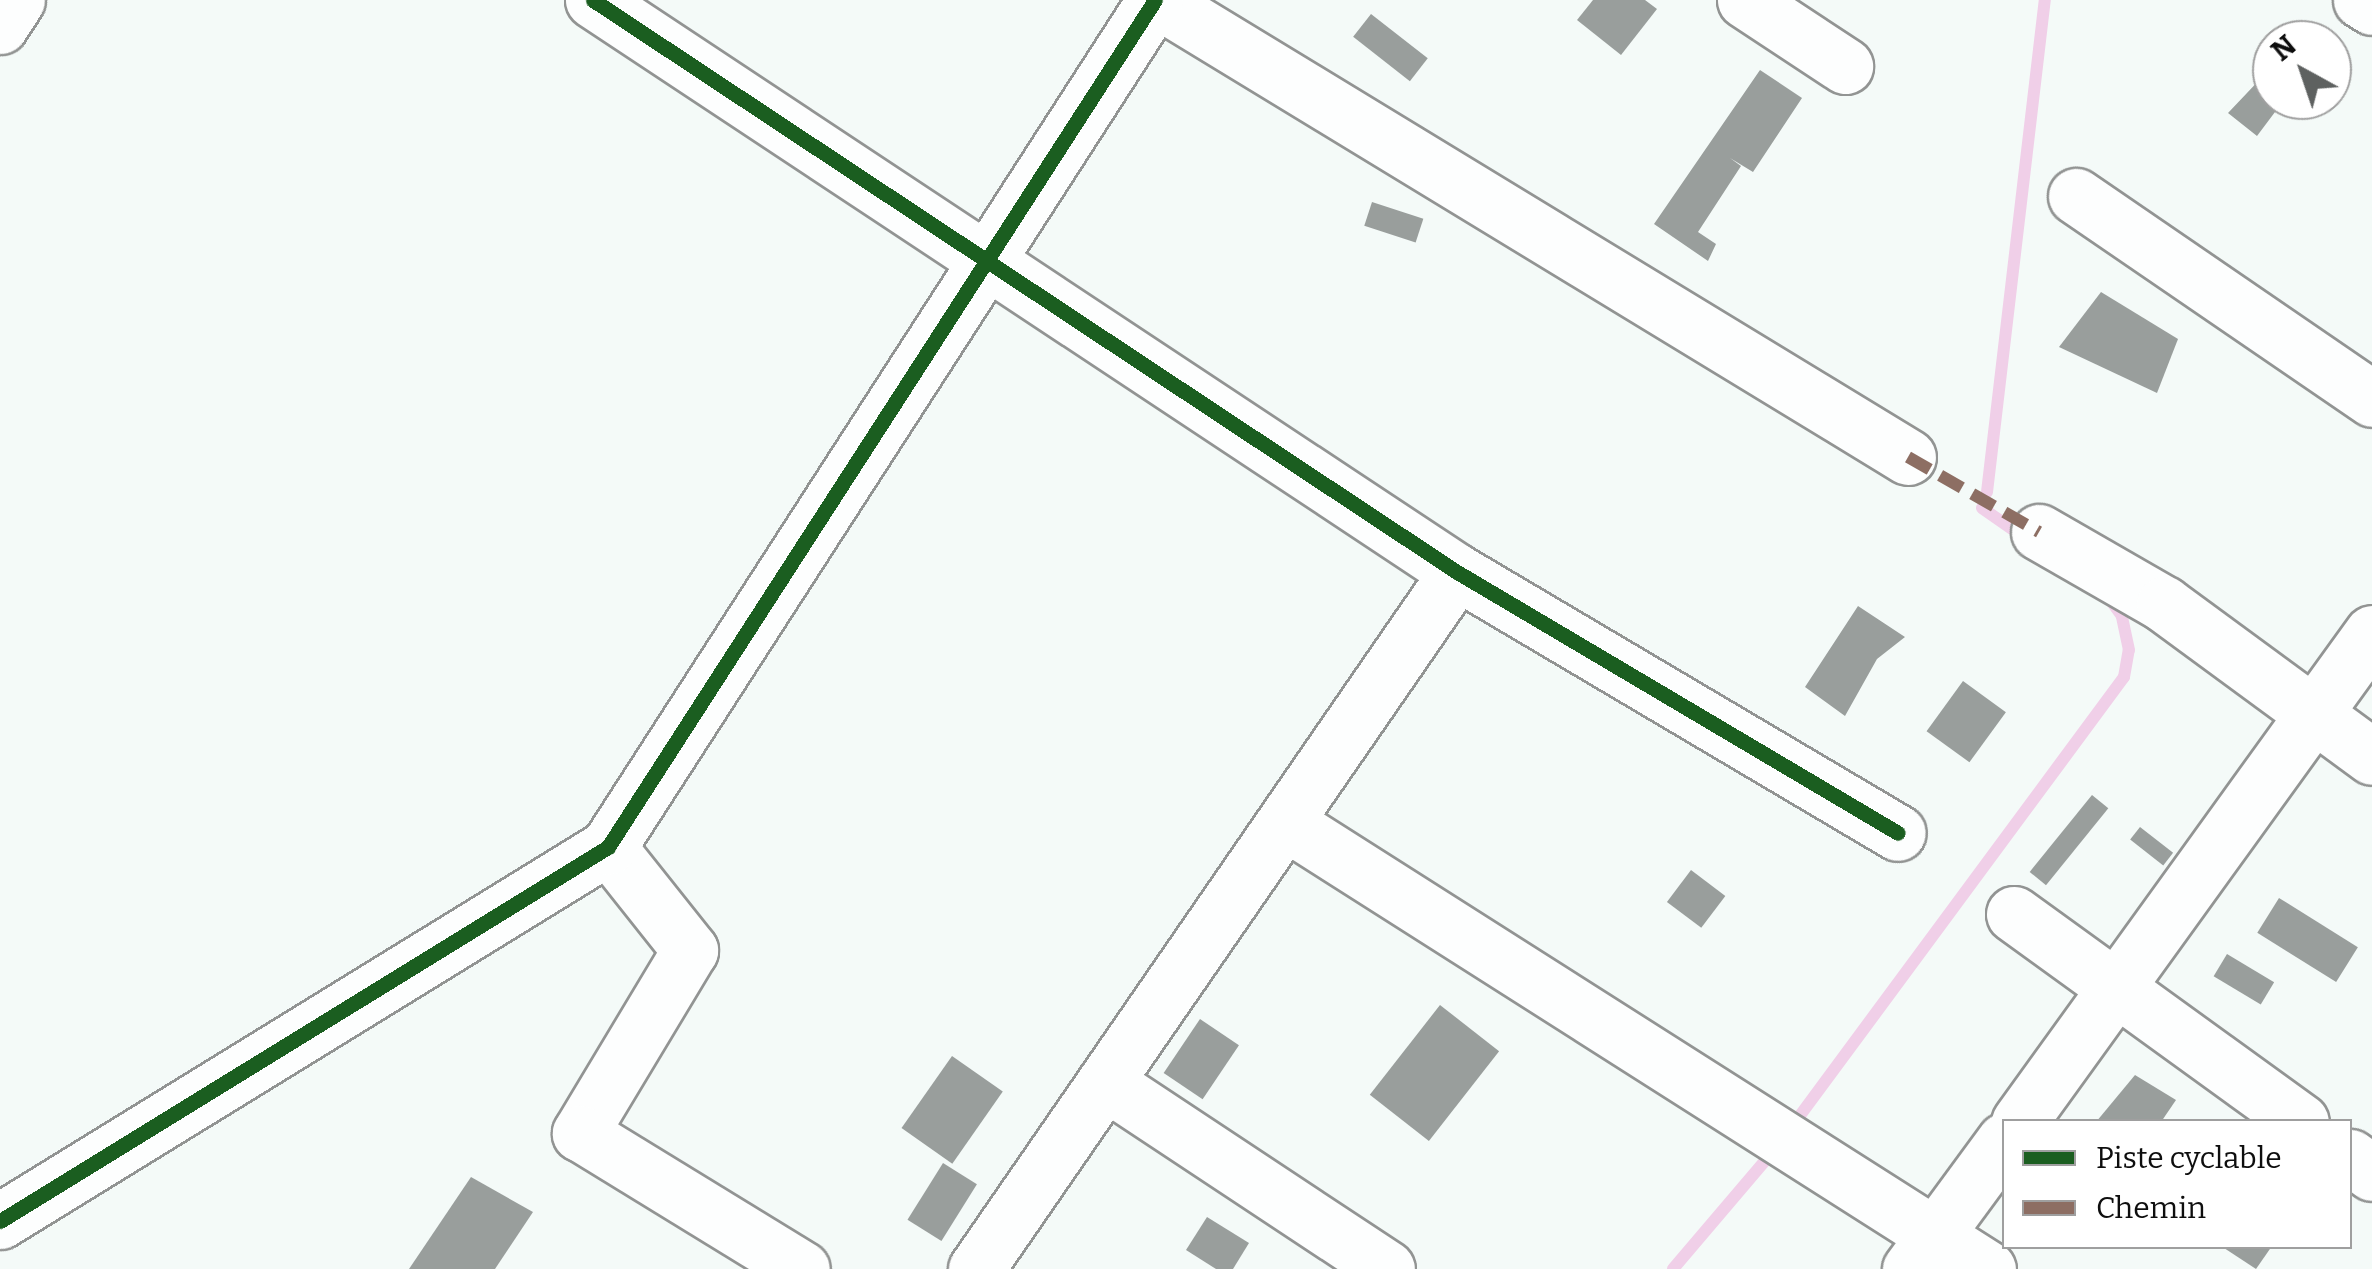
<!DOCTYPE html>
<style>
body{margin:0}
#map{position:relative;width:2372px;height:1269px;overflow:hidden;background:#f4faf8;font-family:Bitter,serif}
div>[style]{position:absolute}
.stream>*{height:12px;margin:-6px;padding:0 6px;transform-origin:6px;border-radius:6px;background:#f0cfe8}
.building>*{inset:0;background:#999e9c;transform-origin:0 0}
.roads{filter:drop-shadow(2px 0 #929493) drop-shadow(-2px 0 #929493) drop-shadow(0 2px #929493) drop-shadow(0 -2px #929493)}
.minor>*{height:55px;margin:-27.5px;padding:0 27.5px;transform-origin:27.5px;border-radius:27.5px;background:#fdfefe}
.quiet>*{height:12px;margin-top:-6px;transform-origin:0;background:repeating-linear-gradient(90deg,#8d6e63 0 25px,transparent 0 37px)}
.cycleway>*{height:15px;margin:-7.5px;padding:0 7.5px;transform-origin:7.5px;border-radius:7.5px;background:#1b5e20}
span{translate:-50% -50%;white-space:nowrap;text-align:center;line-height:1.15;-webkit-text-stroke:10px #fff;paint-order:stroke}
.legend{position:absolute;left:2002px;top:1119px;width:350px;height:130px;box-sizing:border-box;background:#fff;border:2px solid #9f9f9f;margin:0;padding:12px 18px;list-style:none;font-size:30px;color:#0e0e0e}
.legend li{display:flex;align-items:center;gap:20px;height:50px}
.legend b{width:50px;border:2px solid #9f9f9f}
.north{position:absolute;left:2252px;top:20px;width:100px;height:100px;box-sizing:border-box;background:#fff;border:2px solid #9f9f9f;border-radius:50%;rotate:320deg;font-size:28px;font-weight:700;line-height:40px;text-align:center;color:#0e0e0e}
.north::after{content:'';display:block;margin:auto;width:35px;height:45px;background:#5e6160;clip-path:polygon(50% 0,100% 100%,50% 72%,0 100%)}
</style>
<div id="map">
<div class="stream">
<div style="left:1987px;top:492px;width:495px;rotate:-83.3deg"></div>
<div style="left:1982px;top:508px;width:52px;rotate:34.9deg"></div>
<div style="left:1790px;top:1129px;width:562px;rotate:-53.54deg"></div>
<div style="left:2124px;top:677px;width:27px;rotate:-80deg"></div>
<div style="left:2129px;top:650px;width:35px;rotate:-102deg"></div>
<div style="left:2122px;top:616px;width:26px;rotate:-126deg"></div>
<div style="left:1673px;top:1269px;width:157px;rotate:-49.6deg"></div>
</div>
<div class="building">
<div style="clip-path:polygon(1593px 0,1645px 0,1657px 9px,1621px 55px,1577px 20px)"></div>
<div style="left:1371px;top:14px;width:72px;height:29px;rotate:38deg"></div>
<div style="clip-path:polygon(1760px 70px,1802px 98px,1753px 172px,1730px 158px,1741px 166px,1698px 232px,1716px 244px,1708px 261px,1654px 224px)"></div>
<div style="clip-path:polygon(2265px 74px,2272px 100px,2284px 100px,2257px 136px,2228px 113px)"></div>
<div style="left:1372px;top:202px;width:54px;height:25px;rotate:18deg"></div>
<div style="clip-path:polygon(2101px 292px,2178px 339px,2157px 393px,2059px 347px)"></div>
<div style="clip-path:polygon(1858px 606px,1905px 637px,1877px 659px,1845px 716px,1805px 687px)"></div>
<div style="left:1963px;top:681px;width:53px;height:62px;rotate:36deg"></div>
<div style="left:2092px;top:795px;width:21px;height:99px;rotate:39deg"></div>
<div style="left:2140px;top:827px;width:42px;height:16px;rotate:38deg"></div>
<div style="left:1691px;top:870px;width:43px;height:40px;rotate:37deg"></div>
<div style="left:2279px;top:898px;width:93px;height:41px;rotate:32deg"></div>
<div style="left:2227px;top:954px;width:55px;height:26px;rotate:31deg"></div>
<div style="left:1440px;top:1005px;width:75px;height:114px;rotate:38deg"></div>
<div style="left:1200px;top:1019px;width:47px;height:65px;rotate:34deg"></div>
<div style="left:952px;top:1056px;width:62px;height:88px;rotate:35deg"></div>
<div style="clip-path:polygon(2135px 1075px,2176px 1100px,2161px 1122px,2096px 1122px)"></div>
<div style="left:943px;top:1163px;width:40px;height:67px;rotate:32deg"></div>
<div style="clip-path:polygon(471px 1177px,533px 1212px,495px 1269px,409px 1269px)"></div>
<div style="clip-path:polygon(1207px 1217px,1249px 1243px,1233px 1269px,1216px 1269px,1186px 1250px)"></div>
<div style="clip-path:polygon(2221px 1246px,2272px 1246px,2256px 1269px)"></div>
</div>
<div class="roads">
<div class="minor">
<div style="left:593px;top:0;width:1036px;rotate:33.51deg"></div>
<div style="left:1457px;top:572px;width:512px;rotate:30.62deg"></div>
<div style="left:1157px;top:0;width:879px;rotate:31.32deg"></div>
<div style="left:1745px;top:0;width:120px;rotate:33.4deg"></div>
<div style="left:2361px;top:0;width:13px;rotate:32deg"></div>
<div style="left:0;top:26px;width:31px;rotate:-57deg"></div>
<div style="left:2076px;top:196px;width:359px;rotate:34.4deg"></div>
<div style="left:2039px;top:532px;width:144px;rotate:29.9deg"></div>
<div style="left:2164px;top:604px;width:258px;rotate:36.3deg"></div>
<div style="left:1285px;top:822px;width:833px;rotate:32.45deg"></div>
<div style="left:608px;top:847px;width:132px;rotate:51.5deg"></div>
<div style="left:690px;top:950px;width:214px;rotate:121deg"></div>
<div style="left:580px;top:1133px;width:260px;rotate:31.5deg"></div>
<div style="left:2014px;top:914px;width:354px;rotate:35.9deg"></div>
<div style="left:1105px;top:1082px;width:338px;rotate:33.5deg"></div>
<div style="left:2019px;top:1122px;width:603px;rotate:-54.18deg"></div>
<div style="left:2350px;top:1157px;width:27px;rotate:36deg"></div>
<div style="left:0;top:1221px;width:714px;rotate:-31.6deg"></div>
<div style="left:608px;top:847px;width:1008px;rotate:-57.15deg"></div>
<div style="left:976px;top:1269px;width:847px;rotate:-55.39deg"></div>
<div style="left:1910px;top:1269px;width:159px;rotate:-53.7deg"></div>
</div>
</div>
<div class="quiet">
<div style="left:1908px;top:457px;width:151px;rotate:29.8deg"></div>
</div>
<div class="cycleway">
<div style="left:593px;top:0;width:1036px;rotate:33.51deg"></div>
<div style="left:1457px;top:572px;width:512px;rotate:30.62deg"></div>
<div style="left:0;top:1221px;width:714px;rotate:-31.6deg"></div>
<div style="left:608px;top:847px;width:1008px;rotate:-57.15deg"></div>
</div>
<ul class="legend">
<li><b style="height:12px;background:#1b5e20"></b>Piste cyclable</li>
<li><b style="height:12px;background:#8d6e63"></b>Chemin</li>
</ul>
<div class="north">N</div>
</div>
